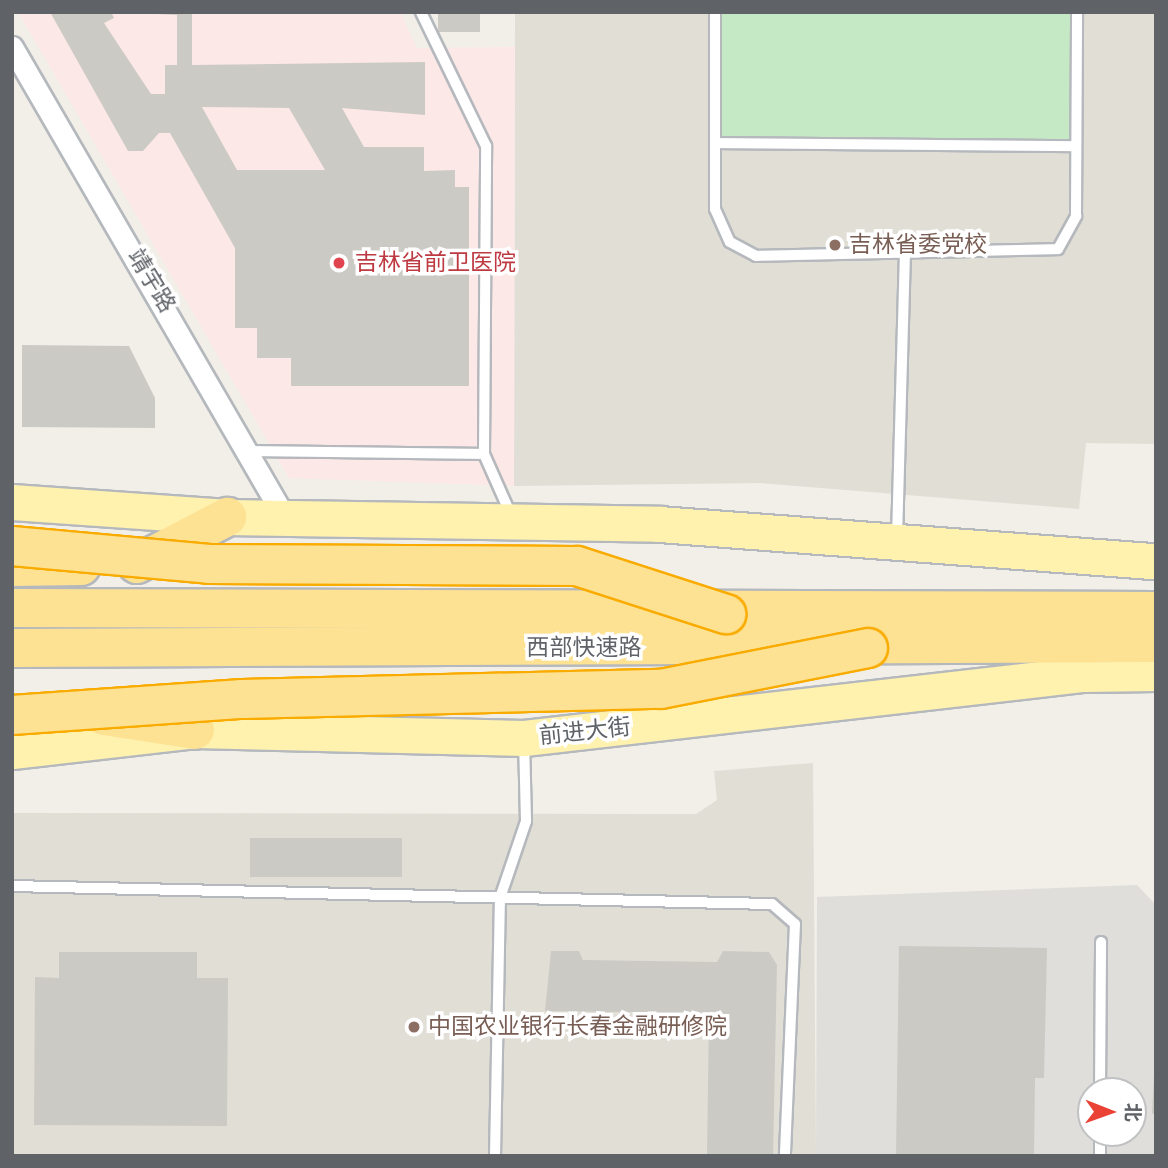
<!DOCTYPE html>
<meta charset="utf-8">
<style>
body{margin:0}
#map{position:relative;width:1168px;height:1168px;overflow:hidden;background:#f1efe8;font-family:"Source Sans 3","Noto Sans SC",sans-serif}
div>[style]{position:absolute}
.industrial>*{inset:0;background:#e0deda}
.education>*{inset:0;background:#e1ded6}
.medical>*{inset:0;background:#fce8e6}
.green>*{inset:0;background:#c5e8c5;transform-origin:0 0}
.building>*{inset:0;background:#cccac5;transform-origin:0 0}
.roads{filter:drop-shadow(2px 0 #b5b8bc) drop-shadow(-2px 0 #b5b8bc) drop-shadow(0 2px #b5b8bc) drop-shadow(0 -2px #b5b8bc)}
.lane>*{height:10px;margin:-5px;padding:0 5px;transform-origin:5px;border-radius:5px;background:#fff}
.street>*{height:21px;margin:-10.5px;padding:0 10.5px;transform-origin:10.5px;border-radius:10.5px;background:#fff}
.primary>*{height:35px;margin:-17.5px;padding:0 17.5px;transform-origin:17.5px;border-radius:17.5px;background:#fff2af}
.highway>*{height:38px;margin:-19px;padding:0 19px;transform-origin:19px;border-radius:19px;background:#fde293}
.bridges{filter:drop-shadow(2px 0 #f9ab00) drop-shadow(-2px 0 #f9ab00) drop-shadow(0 2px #f9ab00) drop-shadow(0 -2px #f9ab00)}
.highway-bridge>*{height:38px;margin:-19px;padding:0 19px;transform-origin:19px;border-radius:19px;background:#fde293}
.dots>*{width:19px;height:19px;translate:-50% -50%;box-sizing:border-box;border:4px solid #fff;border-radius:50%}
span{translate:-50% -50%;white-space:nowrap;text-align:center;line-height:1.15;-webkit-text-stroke:7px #fff;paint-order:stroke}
.education-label{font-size:23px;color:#785e54}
.left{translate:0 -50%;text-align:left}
.health-label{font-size:23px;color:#be3a42}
.street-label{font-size:23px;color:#5f6368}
.frame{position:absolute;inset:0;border:14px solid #5f6368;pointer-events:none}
.north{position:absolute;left:1077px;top:1077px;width:70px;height:70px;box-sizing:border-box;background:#fff;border:2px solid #bfc1c3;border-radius:50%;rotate:91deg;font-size:19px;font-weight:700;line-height:28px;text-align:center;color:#5f6368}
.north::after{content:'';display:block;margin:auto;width:24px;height:32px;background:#ea4335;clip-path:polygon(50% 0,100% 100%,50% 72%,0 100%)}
</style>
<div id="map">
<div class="industrial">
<div style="clip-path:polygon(evenodd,1137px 885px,1156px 905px,1156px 1156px,816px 1156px,817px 897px,1137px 885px,1091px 1091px,1133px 1091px,1133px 1133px,1091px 1133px,1091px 1091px)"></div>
</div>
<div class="education">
<div style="clip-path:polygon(515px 12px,1156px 12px,1156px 444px,1086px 443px,1079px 509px,760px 483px,514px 486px)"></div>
<div style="clip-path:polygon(813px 763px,816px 1156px,12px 1156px,12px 813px,696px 814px,717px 800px,714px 771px)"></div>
</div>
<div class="medical">
<div style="clip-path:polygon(18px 12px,400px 12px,417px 48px,515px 47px,514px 486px,289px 478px)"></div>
</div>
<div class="green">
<div style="left:715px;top:12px;width:362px;height:131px"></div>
</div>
<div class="building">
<div style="clip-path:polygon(evenodd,50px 12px,111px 12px,114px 18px,104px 23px,151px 94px,165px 94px,165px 65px,177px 65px,177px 15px,118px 12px,192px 12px,192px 65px,425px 62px,425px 115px,342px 108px,364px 147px,424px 147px,424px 171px,455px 170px,455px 187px,469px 187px,469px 386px,291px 386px,291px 358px,257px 358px,257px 328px,235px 328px,235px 248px,170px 133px,159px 133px,143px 151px,128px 151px,50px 12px,202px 107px,289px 108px,325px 170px,237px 170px,202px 107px)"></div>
<div style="left:438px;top:12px;width:42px;height:20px"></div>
<div style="clip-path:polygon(22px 345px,129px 346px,155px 398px,155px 428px,22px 427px)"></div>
<div style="left:250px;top:838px;width:152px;height:39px"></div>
<div style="clip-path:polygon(899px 946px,1047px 948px,1044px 1078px,1035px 1078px,1034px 1156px,896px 1156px)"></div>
<div style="clip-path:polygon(551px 951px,579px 951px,583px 960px,717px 962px,723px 951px,769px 952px,777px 965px,773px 1156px,707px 1156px,709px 1013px,545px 1011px)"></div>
<div style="clip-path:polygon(59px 952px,197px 952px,197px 978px,228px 978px,227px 1126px,34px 1125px,35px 977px,59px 978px)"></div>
<div style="clip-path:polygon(1156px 1037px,1156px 1116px,1152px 1113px)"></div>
</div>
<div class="roads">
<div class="lane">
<div style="left:715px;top:12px;width:197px;rotate:90deg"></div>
<div style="left:715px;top:209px;width:36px;rotate:66deg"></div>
<div style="left:730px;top:242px;width:30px;rotate:28deg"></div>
<div style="left:756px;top:256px;width:302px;rotate:-1.3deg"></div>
<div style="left:1058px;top:249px;width:38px;rotate:-61deg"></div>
<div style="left:1076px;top:216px;width:204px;rotate:-89.7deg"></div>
<div style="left:715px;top:143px;width:361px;rotate:0.5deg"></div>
<div style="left:252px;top:451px;width:232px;rotate:0.7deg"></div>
<div style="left:484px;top:454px;width:308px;rotate:-89.6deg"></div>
<div style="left:486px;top:146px;width:149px;rotate:-115.9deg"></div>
<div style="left:484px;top:454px;width:67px;rotate:66.1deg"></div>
<div style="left:897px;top:538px;width:283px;rotate:-88.4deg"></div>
<div style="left:12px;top:886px;width:760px;rotate:1.36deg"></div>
<div style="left:772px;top:904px;width:30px;rotate:41deg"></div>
<div style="left:795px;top:924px;width:232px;rotate:92.5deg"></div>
<div style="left:1100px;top:1091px;width:149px;rotate:-89.6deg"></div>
<div style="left:495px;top:1156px;width:258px;rotate:-88.9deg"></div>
<div style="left:500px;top:898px;width:81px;rotate:-71.3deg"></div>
<div style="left:526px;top:821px;width:80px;rotate:-91.4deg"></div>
<div style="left:1100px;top:1156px;width:23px;rotate:-90deg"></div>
</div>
<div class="street">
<div style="left:12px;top:47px;width:544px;rotate:59.9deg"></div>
</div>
<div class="primary">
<div style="left:12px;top:502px;width:216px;rotate:4deg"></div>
<div style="left:227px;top:517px;width:432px;rotate:0.9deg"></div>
<div style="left:659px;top:524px;width:498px;rotate:4.3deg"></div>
<div style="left:12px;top:751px;width:184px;rotate:-6.5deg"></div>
<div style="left:195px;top:730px;width:329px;rotate:1.4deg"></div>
<div style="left:524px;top:738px;width:563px;rotate:-6.53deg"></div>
<div style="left:1083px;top:674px;width:73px;rotate:-0.8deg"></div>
</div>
<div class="highway">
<div style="left:137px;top:564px;width:102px;rotate:-27.6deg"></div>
<div style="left:12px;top:567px;width:69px;rotate:-0.8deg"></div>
<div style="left:12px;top:608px;width:1144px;rotate:0.15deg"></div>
<div style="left:12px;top:648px;width:1144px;rotate:-0.25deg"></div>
<div style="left:104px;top:716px;width:92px;rotate:8.7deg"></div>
</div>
</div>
<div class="bridges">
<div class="highway-bridge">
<div style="left:12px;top:546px;width:198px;rotate:5.2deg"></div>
<div style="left:209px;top:564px;width:368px;rotate:0.3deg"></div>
<div style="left:577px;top:566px;width:157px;rotate:17.9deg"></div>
<div style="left:12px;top:715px;width:231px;rotate:-4deg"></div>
<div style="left:242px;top:699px;width:419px;rotate:-1.4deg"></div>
<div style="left:661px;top:689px;width:211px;rotate:-11.2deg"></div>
</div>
</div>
<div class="dots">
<div style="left:835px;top:245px;background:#8d6e63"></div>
<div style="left:339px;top:263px;background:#e0444e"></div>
<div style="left:414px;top:1027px;background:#8d6e63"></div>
</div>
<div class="education-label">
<span class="left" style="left:849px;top:245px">吉林省委党校</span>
<span class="left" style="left:428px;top:1027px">中国农业银行长春金融研修院</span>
</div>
<div class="health-label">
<span class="left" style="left:355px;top:263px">吉林省前卫医院</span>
</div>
<div class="street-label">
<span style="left:151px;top:281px;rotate:59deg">靖宇路</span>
<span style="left:584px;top:648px">西部快速路</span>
<span style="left:585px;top:732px;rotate:-6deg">前进大街</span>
</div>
<div class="frame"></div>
<div class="north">北</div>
</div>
